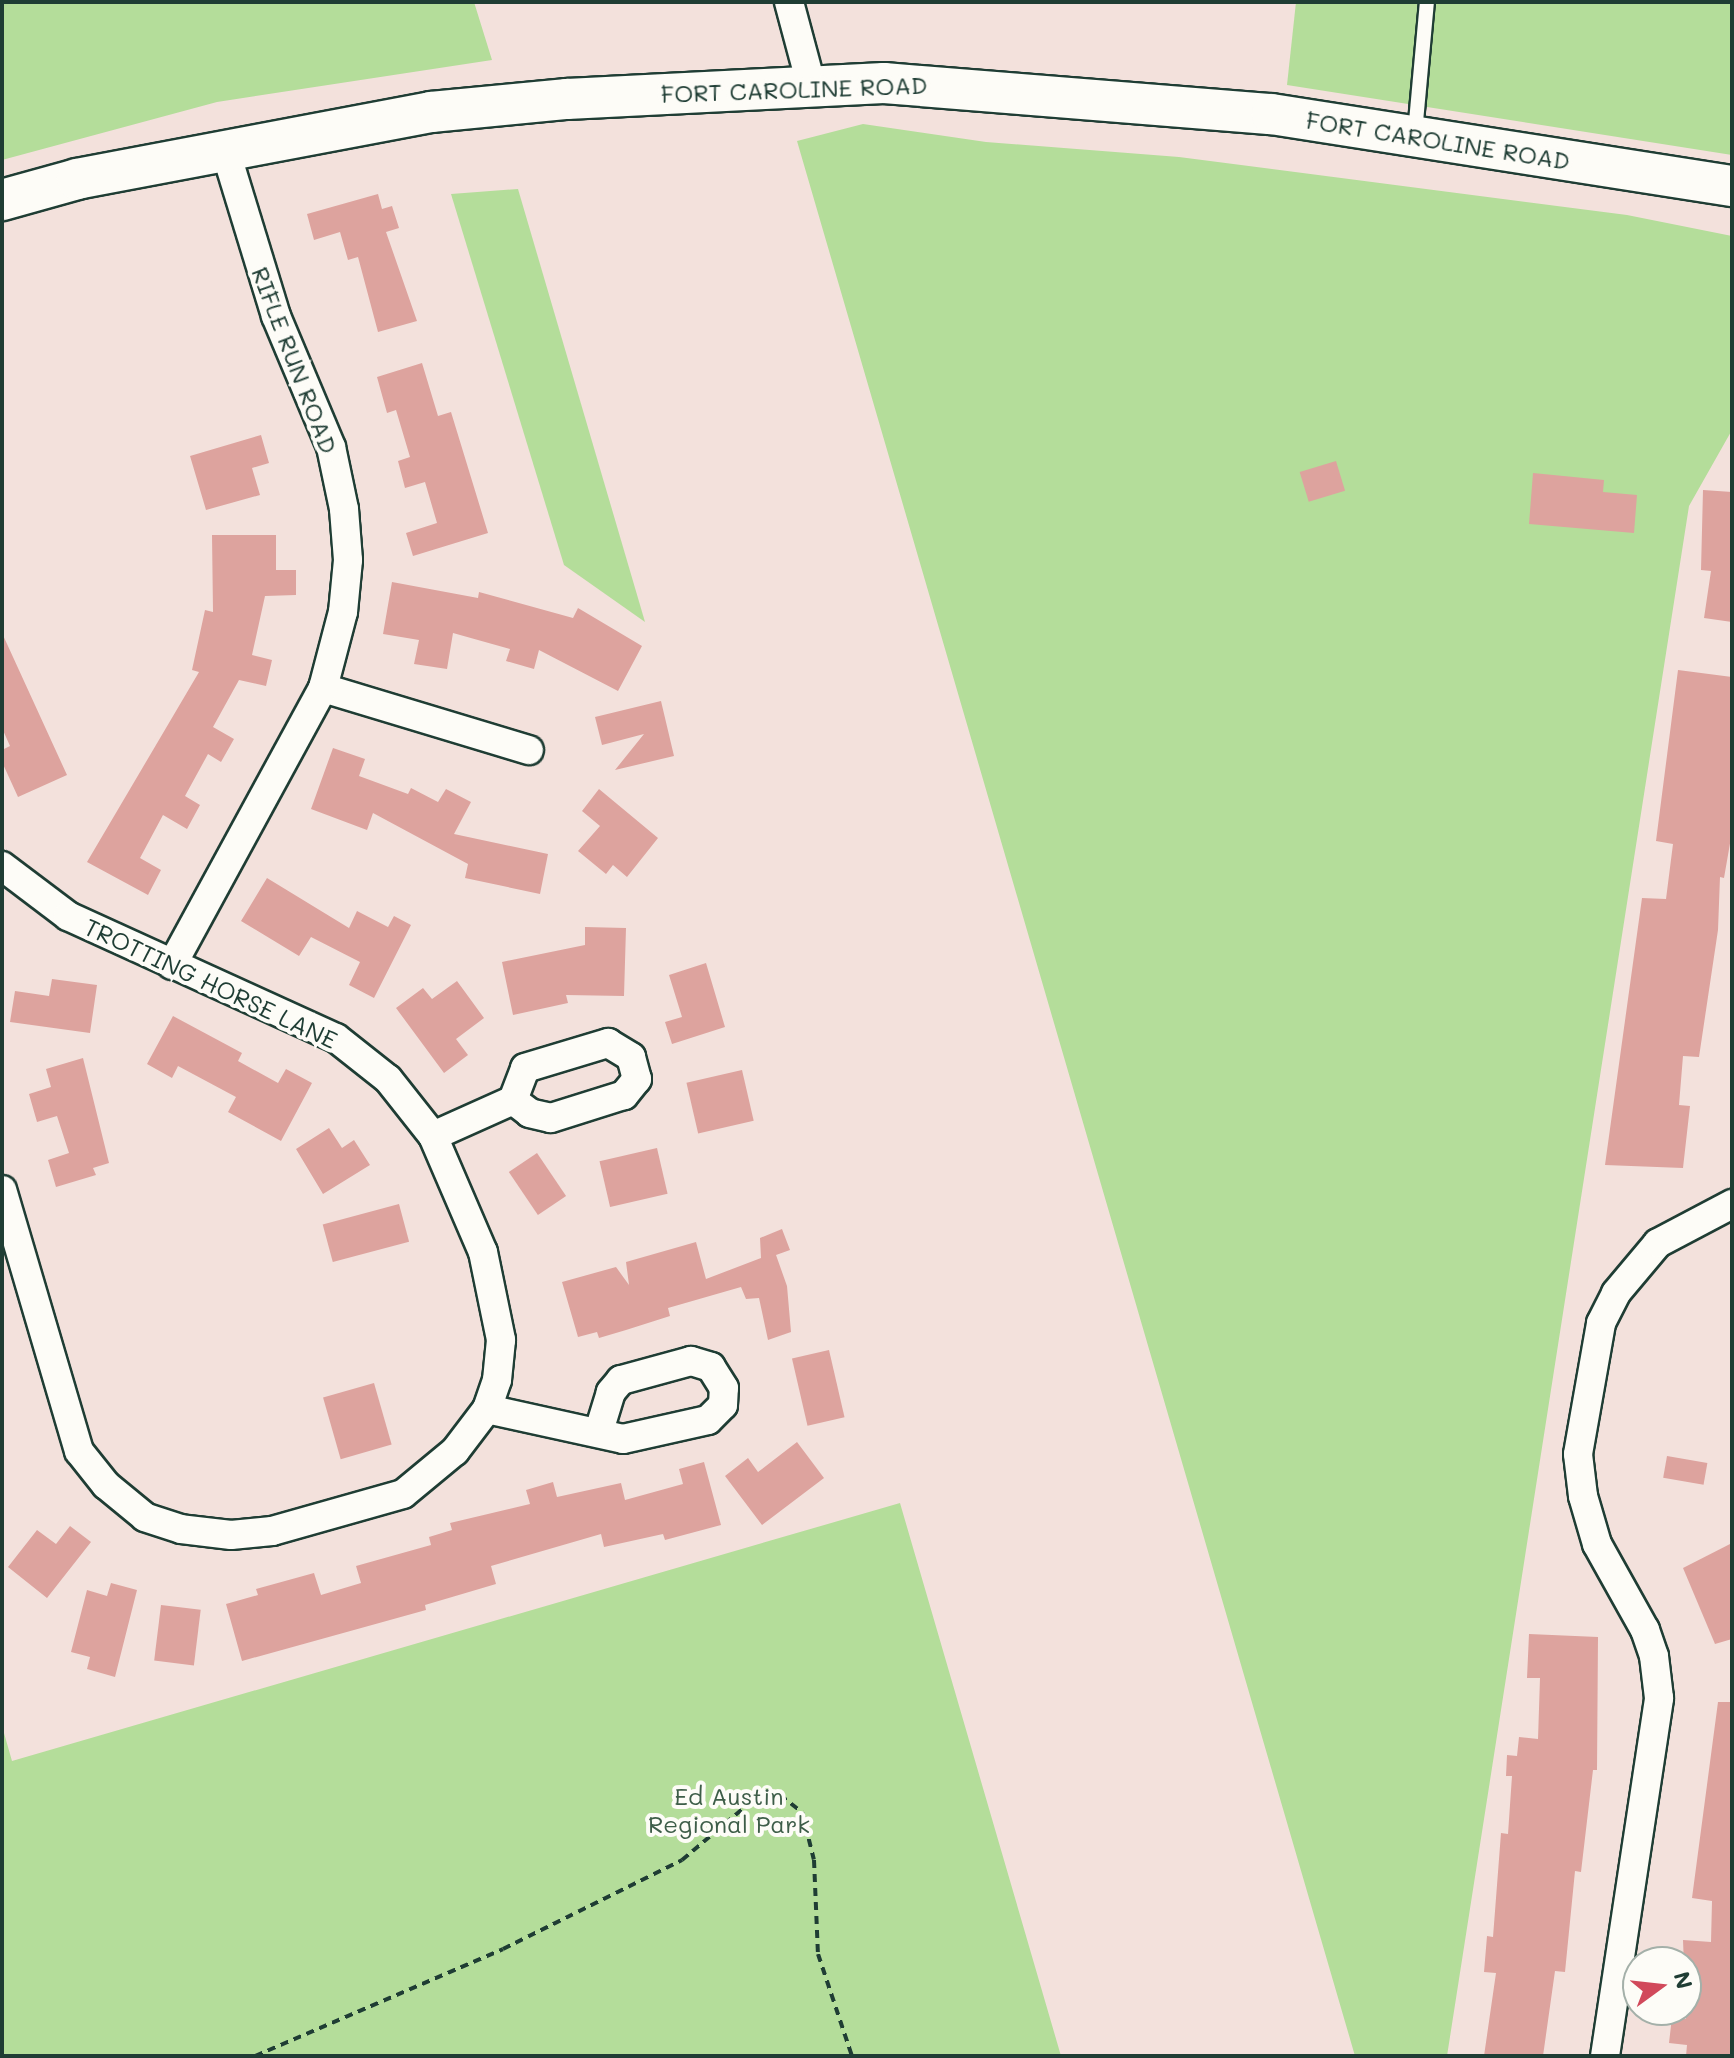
<!DOCTYPE html>
<style>
body{margin:0}
#map{position:relative;width:1734px;height:2058px;overflow:hidden;background:#f3e1dc;font-family:Mali,sans-serif}
div>[style]{position:absolute}
.green>*{inset:0;background:#b4dd9a}
.building>*{inset:0;background:#dda39e;transform-origin:0 0}
.path>*{height:4px;margin-top:-2px;transform-origin:0;background:repeating-linear-gradient(90deg,#1f3d34 0 8px,transparent 0 14px)}
.roads{filter:drop-shadow(2px 0 #1f3d34) drop-shadow(-2px 0 #1f3d34) drop-shadow(0 2px #1f3d34) drop-shadow(0 -2px #1f3d34)}
.lane>*{height:14px;margin:-7px;padding:0 7px;transform-origin:7px;border-radius:7px;background:#fdfcf7}
.street>*{height:28px;margin:-14px;padding:0 14px;transform-origin:14px;border-radius:14px;background:#fdfcf7}
.secondary>*{height:40px;margin:-20px;padding:0 20px;transform-origin:20px;border-radius:20px;background:#fdfcf7}
span{translate:-50% -50%;white-space:nowrap;text-align:center;line-height:1.15;-webkit-text-stroke:8px #fdfcf7;paint-order:stroke}
.street-label{font-size:24px;color:#1f3d34}
.park-label{font-size:24px;color:#3d5d48}
.frame{position:absolute;inset:0;border:4px solid #1f3d34;pointer-events:none}
.north{position:absolute;left:1622px;top:1946px;width:80px;height:80px;box-sizing:border-box;background:#fdfcf7;border:2px solid #a4b0a9;border-radius:50%;rotate:75deg;font-size:22px;font-weight:700;line-height:32px;text-align:center;color:#1f3d34}
.north::after{content:'';display:block;margin:auto;width:28px;height:36px;background:#d1495b;clip-path:polygon(50% 0,100% 100%,50% 72%,0 100%)}
</style>
<div id="map">
<div class="green">
<div style="clip-path:polygon(2px 2px,474px 2px,492px 60px,217px 102px,2px 160px)"></div>
<div style="clip-path:polygon(1296px 2px,1732px 2px,1732px 155px,1287px 85px)"></div>
<div style="clip-path:polygon(863px 124px,986px 142px,1179px 157px,1627px 215px,1732px 236px,1732px 430px,1689px 506px,1447px 2056px,1355px 2056px,797px 141px)"></div>
<div style="clip-path:polygon(518px 189px,645px 622px,564px 565px,451px 194px)"></div>
<div style="clip-path:polygon(900px 1503px,1061px 2056px,2px 2056px,2px 1726px,12px 1761px)"></div>
</div>
<div class="building">
<div style="clip-path:polygon(378px 194px,382px 209px,392px 206px,399px 228px,386px 232px,417px 321px,378px 332px,358px 257px,348px 260px,340px 232px,314px 240px,307px 214px)"></div>
<div style="clip-path:polygon(422px 363px,438px 416px,451px 412px,488px 533px,413px 556px,406px 533px,437px 523px,425px 482px,405px 488px,398px 461px,410px 457px,396px 410px,387px 413px,377px 377px)"></div>
<div style="clip-path:polygon(261px 435px,269px 463px,252px 468px,260px 495px,206px 510px,190px 456px)"></div>
<div style="left:1336px;top:461px;width:31px;height:38px;rotate:73deg"></div>
<div style="clip-path:polygon(1533px 473px,1604px 480px,1603px 492px,1637px 495px,1634px 533px,1529px 524px)"></div>
<div style="clip-path:polygon(1703px 490px,1732px 492px,1732px 622px,1704px 618px,1711px 571px,1701px 570px)"></div>
<div style="clip-path:polygon(212px 535px,276px 535px,276px 570px,296px 570px,296px 595px,265px 596px,252px 655px,272px 660px,266px 686px,239px 680px,213px 727px,234px 739px,221px 762px,208px 754px,185px 796px,200px 805px,187px 829px,163px 815px,140px 858px,161px 870px,148px 895px,87px 862px,199px 672px,192px 670px,205px 610px,213px 612px)"></div>
<div style="clip-path:polygon(392px 582px,478px 598px,479px 592px,573px 618px,578px 608px,642px 646px,618px 691px,539px 650px,534px 669px,506px 661px,510px 649px,453px 633px,447px 669px,414px 664px,419px 640px,383px 634px)"></div>
<div style="clip-path:polygon(2px 633px,67px 775px,18px 797px,2px 762px,2px 750px,10px 746px,2px 728px)"></div>
<div style="clip-path:polygon(1678px 670px,1732px 677px,1732px 832px,1724px 878px,1720px 877px,1718px 930px,1699px 1057px,1683px 1056px,1679px 1105px,1690px 1106px,1683px 1168px,1605px 1165px,1642px 898px,1666px 899px,1673px 844px,1656px 841px)"></div>
<div style="clip-path:polygon(661px 701px,674px 756px,615px 770px,644px 734px,602px 745px,595px 717px)"></div>
<div style="clip-path:polygon(333px 748px,365px 759px,359px 776px,408px 794px,411px 788px,438px 802px,446px 789px,471px 802px,454px 834px,548px 854px,540px 894px,465px 878px,468px 864px,373px 813px,367px 830px,311px 809px)"></div>
<div style="clip-path:polygon(599px 789px,658px 838px,627px 877px,613px 865px,606px 874px,578px 851px,600px 826px,582px 811px)"></div>
<div style="clip-path:polygon(267px 878px,349px 928px,357px 911px,388px 927px,394px 916px,411px 925px,374px 998px,349px 985px,360px 962px,311px 937px,299px 956px,241px 921px)"></div>
<div style="clip-path:polygon(585px 927px,626px 928px,624px 996px,566px 995px,568px 1003px,513px 1015px,502px 962px,585px 945px)"></div>
<div style="clip-path:polygon(706px 963px,725px 1027px,672px 1044px,665px 1022px,682px 1017px,669px 975px)"></div>
<div style="clip-path:polygon(52px 979px,97px 985px,90px 1033px,10px 1022px,15px 991px,49px 996px)"></div>
<div style="clip-path:polygon(457px 981px,484px 1018px,456px 1039px,468px 1055px,444px 1073px,396px 1008px,423px 988px,432px 999px)"></div>
<div style="clip-path:polygon(173px 1016px,242px 1053px,238px 1061px,278px 1083px,286px 1069px,312px 1083px,281px 1141px,228px 1112px,236px 1097px,178px 1066px,172px 1078px,147px 1064px)"></div>
<div style="clip-path:polygon(83px 1058px,109px 1163px,93px 1168px,96px 1175px,56px 1187px,48px 1160px,69px 1153px,57px 1116px,37px 1122px,29px 1094px,51px 1087px,46px 1069px)"></div>
<div style="left:742px;top:1070px;width:52px;height:57px;rotate:77deg"></div>
<div style="clip-path:polygon(329px 1128px,342px 1148px,354px 1140px,370px 1165px,323px 1194px,296px 1149px)"></div>
<div style="left:657px;top:1148px;width:47px;height:59px;rotate:77deg"></div>
<div style="left:537px;top:1153px;width:52px;height:34px;rotate:56deg"></div>
<div style="left:399px;top:1204px;width:39px;height:79px;rotate:75deg"></div>
<div style="clip-path:polygon(782px 1229px,790px 1250px,776px 1255px,787px 1286px,791px 1332px,768px 1340px,759px 1298px,746px 1299px,741px 1287px,668px 1308px,670px 1316px,626px 1330px,599px 1338px,597px 1332px,578px 1337px,562px 1282px,616px 1267px,629px 1285px,626px 1262px,696px 1242px,706px 1279px,761px 1258px,760px 1238px)"></div>
<div style="left:829px;top:1350px;width:69px;height:38px;rotate:77deg"></div>
<div style="left:374px;top:1383px;width:64px;height:53px;rotate:74deg"></div>
<div style="clip-path:polygon(797px 1442px,824px 1478px,762px 1525px,725px 1476px,748px 1458px,758px 1472px)"></div>
<div style="left:1667px;top:1456px;width:41px;height:22px;rotate:10deg"></div>
<div style="clip-path:polygon(704px 1462px,721px 1525px,665px 1540px,663px 1534px,604px 1547px,601px 1534px,491px 1566px,496px 1584px,425px 1605px,426px 1610px,242px 1661px,226px 1604px,258px 1595px,256px 1589px,314px 1573px,321px 1595px,361px 1583px,356px 1566px,431px 1545px,429px 1537px,452px 1530px,450px 1523px,530px 1504px,526px 1490px,553px 1482px,557px 1497px,621px 1483px,625px 1500px,683px 1484px,679px 1469px)"></div>
<div style="clip-path:polygon(70px 1526px,91px 1542px,47px 1598px,8px 1567px,37px 1530px,56px 1544px)"></div>
<div style="clip-path:polygon(1732px 1543px,1732px 1639px,1715px 1644px,1683px 1568px)"></div>
<div style="clip-path:polygon(111px 1583px,137px 1590px,115px 1677px,87px 1669px,90px 1657px,71px 1652px,87px 1590px,107px 1596px)"></div>
<div style="left:161px;top:1605px;width:40px;height:56px;rotate:7deg"></div>
<div style="clip-path:polygon(1529px 1634px,1598px 1637px,1597px 1770px,1593px 1770px,1581px 1872px,1575px 1871px,1565px 1972px,1555px 1971px,1543px 2056px,1484px 2056px,1496px 1973px,1484px 1972px,1487px 1936px,1493px 1937px,1501px 1833px,1508px 1834px,1512px 1776px,1506px 1776px,1507px 1755px,1517px 1756px,1519px 1737px,1538px 1739px,1540px 1678px,1527px 1678px)"></div>
<div style="clip-path:polygon(1718px 1702px,1732px 1702px,1732px 2056px,1686px 2056px,1687px 2045px,1669px 2043px,1672px 2017px,1686px 2019px,1683px 1940px,1711px 1942px,1712px 1901px,1692px 1898px)"></div>
</div>
<div class="path">
<div style="left:255px;top:2056px;width:270px;rotate:-23.3deg"></div>
<div style="left:503px;top:1949px;width:200px;rotate:-26.4deg"></div>
<div style="left:682px;top:1860px;width:102px;rotate:-40.2deg"></div>
<div style="left:760px;top:1794px;width:20px;rotate:3deg"></div>
<div style="left:780px;top:1795px;width:28px;rotate:38deg"></div>
<div style="left:802px;top:1812px;width:49px;rotate:76deg"></div>
<div style="left:814px;top:1860px;width:94px;rotate:87.6deg"></div>
<div style="left:818px;top:1954px;width:108px;rotate:71.6deg"></div>
</div>
<div class="roads">
<div class="lane">
<div style="left:1415px;top:133px;width:132px;rotate:-84.8deg"></div>
</div>
<div class="street">
<div style="left:789px;top:2px;width:85px;rotate:75deg"></div>
<div style="left:323px;top:688px;width:215px;rotate:16.8deg"></div>
<div style="left:2px;top:866px;width:83px;rotate:37.1deg"></div>
<div style="left:68px;top:916px;width:294px;rotate:24.5deg"></div>
<div style="left:336px;top:1038px;width:66px;rotate:38.3deg"></div>
<div style="left:388px;top:1079px;width:73px;rotate:51.7deg"></div>
<div style="left:433px;top:1136px;width:126px;rotate:66.7deg"></div>
<div style="left:483px;top:1252px;width:90px;rotate:78.4deg"></div>
<div style="left:501px;top:1340px;width:40px;rotate:95.7deg"></div>
<div style="left:497px;top:1380px;width:31px;rotate:109deg"></div>
<div style="left:487px;top:1409px;width:53px;rotate:127.3deg"></div>
<div style="left:455px;top:1451px;width:67px;rotate:140.4deg"></div>
<div style="left:403px;top:1494px;width:136px;rotate:164.2deg"></div>
<div style="left:272px;top:1531px;width:41px;rotate:174.4deg"></div>
<div style="left:231px;top:1535px;width:50px;rotate:-173.2deg"></div>
<div style="left:181px;top:1529px;width:38px;rotate:-162deg"></div>
<div style="left:145px;top:1517px;width:50px;rotate:-140.6deg"></div>
<div style="left:106px;top:1485px;width:43px;rotate:-128.5deg"></div>
<div style="left:79px;top:1451px;width:272px;rotate:-106.4deg"></div>
<div style="left:172px;top:965px;width:315px;rotate:-61.4deg"></div>
<div style="left:323px;top:688px;width:79px;rotate:-75.3deg"></div>
<div style="left:343px;top:612px;width:52px;rotate:-84.5deg"></div>
<div style="left:348px;top:560px;width:51px;rotate:-94.5deg"></div>
<div style="left:344px;top:509px;width:63px;rotate:-101.8deg"></div>
<div style="left:331px;top:447px;width:142px;rotate:-112.8deg"></div>
<div style="left:276px;top:316px;width:175px;rotate:-107deg"></div>
<div style="left:608px;top:1043px;width:27px;rotate:31deg"></div>
<div style="left:631px;top:1057px;width:23px;rotate:75deg"></div>
<div style="left:637px;top:1079px;width:21px;rotate:129deg"></div>
<div style="left:624px;top:1095px;width:77px;rotate:162.5deg"></div>
<div style="left:551px;top:1118px;width:22px;rotate:-167deg"></div>
<div style="left:530px;top:1113px;width:21px;rotate:-143deg"></div>
<div style="left:513px;top:1100px;width:34px;rotate:-69deg"></div>
<div style="left:525px;top:1068px;width:87px;rotate:-16.8deg"></div>
<div style="left:433px;top:1136px;width:88px;rotate:-24.2deg"></div>
<div style="left:487px;top:1409px;width:139px;rotate:12.4deg"></div>
<div style="left:623px;top:1439px;width:87px;rotate:-12.6deg"></div>
<div style="left:708px;top:1420px;width:21px;rotate:-45deg"></div>
<div style="left:723px;top:1405px;width:17px;rotate:-87deg"></div>
<div style="left:724px;top:1388px;width:25px;rotate:-122deg"></div>
<div style="left:711px;top:1367px;width:21px;rotate:-163deg"></div>
<div style="left:691px;top:1361px;width:73px;rotate:164.8deg"></div>
<div style="left:621px;top:1380px;width:16px;rotate:130deg"></div>
<div style="left:611px;top:1392px;width:41px;rotate:107.1deg"></div>
<div style="left:1605px;top:2056px;width:362px;rotate:-81.4deg"></div>
<div style="left:1659px;top:1698px;width:42px;rotate:-96.8deg"></div>
<div style="left:1654px;top:1656px;width:28px;rotate:-109deg"></div>
<div style="left:1645px;top:1630px;width:98px;rotate:-119.2deg"></div>
<div style="left:1597px;top:1544px;width:50px;rotate:-106.3deg"></div>
<div style="left:1583px;top:1496px;width:42px;rotate:-96.8deg"></div>
<div style="left:1578px;top:1454px;width:133px;rotate:-80deg"></div>
<div style="left:1601px;top:1323px;width:34px;rotate:-63deg"></div>
<div style="left:1616px;top:1293px;width:65px;rotate:-50deg"></div>
<div style="left:1658px;top:1243px;width:84px;rotate:-27.8deg"></div>
</div>
<div class="secondary">
<div style="left:2px;top:200px;width:78px;rotate:-15.6deg"></div>
<div style="left:77px;top:179px;width:360px;rotate:-10.7deg"></div>
<div style="left:431px;top:112px;width:137px;rotate:-5.5deg"></div>
<div style="left:567px;top:99px;width:317px;rotate:-2.9deg"></div>
<div style="left:884px;top:83px;width:389px;rotate:4.6deg"></div>
<div style="left:1272px;top:114px;width:466px;rotate:8.9deg"></div>
</div>
</div>
<div class="street-label">
<span style="left:794px;top:89px;rotate:-2deg">FORT CAROLINE ROAD</span>
<span style="left:1438px;top:140px;rotate:9deg">FORT CAROLINE ROAD</span>
<span style="left:295px;top:360px;rotate:69deg">RIFLE RUN ROAD</span>
<span style="left:211px;top:983px;rotate:25deg">TROTTING HORSE LANE</span>
</div>
<div class="park-label">
<span style="left:729px;top:1810px">Ed Austin<br>Regional Park</span>
</div>
<div class="frame"></div>
<div class="north">N</div>
</div>
